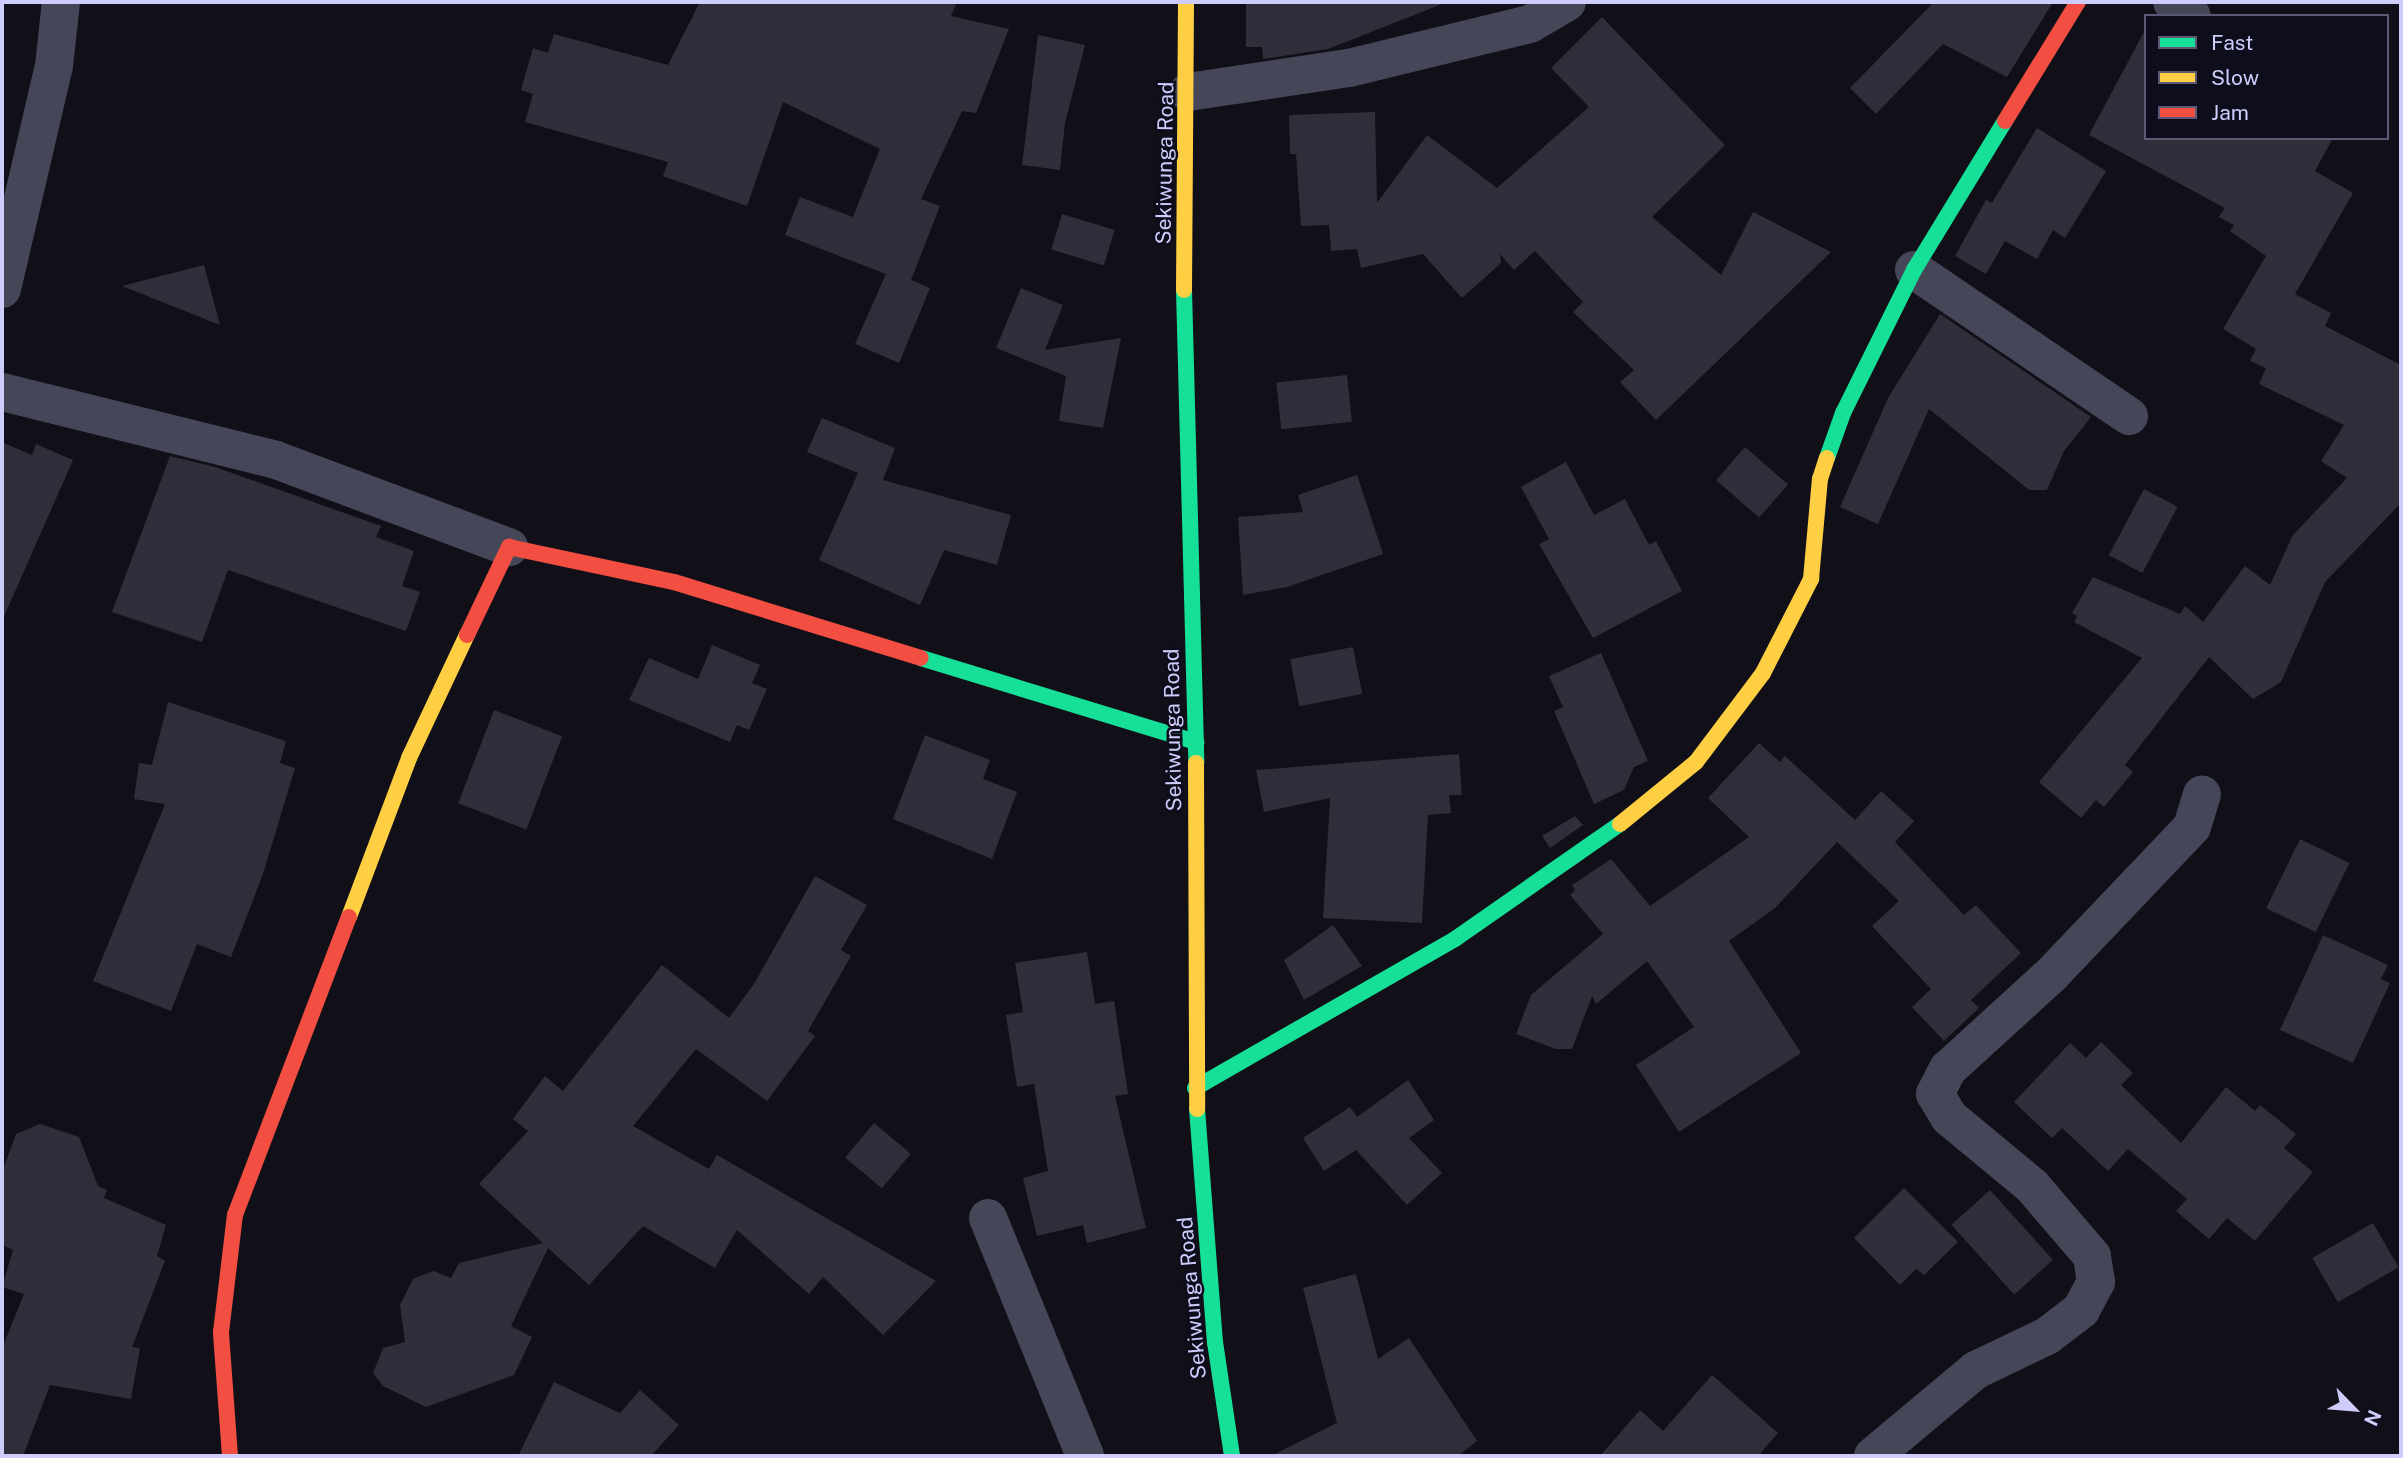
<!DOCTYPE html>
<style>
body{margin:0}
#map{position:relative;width:2403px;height:1458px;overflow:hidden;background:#111018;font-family:"Public Sans",sans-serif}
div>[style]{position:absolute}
.building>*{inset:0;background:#2f2e3a;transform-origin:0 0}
.street>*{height:38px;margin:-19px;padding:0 19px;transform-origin:19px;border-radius:19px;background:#454658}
.fast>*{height:16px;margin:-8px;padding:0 8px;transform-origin:8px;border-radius:8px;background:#16e098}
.slow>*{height:16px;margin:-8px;padding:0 8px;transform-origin:8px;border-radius:8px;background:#ffcf43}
.jam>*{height:16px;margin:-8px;padding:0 8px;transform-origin:8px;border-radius:8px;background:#f24e42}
span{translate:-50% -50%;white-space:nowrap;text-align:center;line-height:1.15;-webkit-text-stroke:5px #0e0d1c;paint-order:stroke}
.street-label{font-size:21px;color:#ceccfb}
.frame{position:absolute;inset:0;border:4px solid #ceccfb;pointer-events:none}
.legend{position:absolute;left:2144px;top:14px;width:245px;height:126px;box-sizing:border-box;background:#0e0d1c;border:2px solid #5b5975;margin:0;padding:9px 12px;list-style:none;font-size:21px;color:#ceccfb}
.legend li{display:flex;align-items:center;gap:14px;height:35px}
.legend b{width:35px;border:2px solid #5b5975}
.north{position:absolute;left:2319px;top:1374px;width:70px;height:70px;-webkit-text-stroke:5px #0e0d1c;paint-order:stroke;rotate:115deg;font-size:19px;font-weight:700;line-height:28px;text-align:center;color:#ceccfb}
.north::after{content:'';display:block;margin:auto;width:24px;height:32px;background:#ceccfb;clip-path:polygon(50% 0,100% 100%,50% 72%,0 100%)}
</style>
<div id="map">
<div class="building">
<div style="clip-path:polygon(700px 2px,957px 2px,951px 16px,1009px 29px,976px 113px,962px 111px,921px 199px,940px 206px,911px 280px,930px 288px,899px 363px,855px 344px,886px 274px,785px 235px,800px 197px,853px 217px,880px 149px,783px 102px,747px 206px,663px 176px,668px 162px,525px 122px,533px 94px,521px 90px,533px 48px,548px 53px,554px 34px,668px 65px)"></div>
<div style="clip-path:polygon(1246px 2px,1442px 2px,1442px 4px,1328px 49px,1263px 59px,1262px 47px,1246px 47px)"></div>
<div style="clip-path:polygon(1934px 2px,2053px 2px,2007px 77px,1943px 44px,1876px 114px,1850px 88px)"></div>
<div style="clip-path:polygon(1602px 17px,1725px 145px,1652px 217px,1721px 275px,1753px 212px,1831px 252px,1656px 420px,1620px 382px,1634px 370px,1573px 312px,1583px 302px,1535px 251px,1514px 270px,1500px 254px,1501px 263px,1462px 298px,1423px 254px,1361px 268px,1357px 249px,1331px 251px,1329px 225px,1301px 226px,1296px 154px,1290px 154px,1289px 115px,1375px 112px,1377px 203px,1427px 135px,1497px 188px,1589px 107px,1551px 68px)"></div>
<div style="clip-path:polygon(2146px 28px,2146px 138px,2333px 138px,2315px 171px,2353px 193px,2295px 294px,2331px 313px,2325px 326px,2401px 365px,2401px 503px,2325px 582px,2281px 682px,2253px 699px,2209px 657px,2125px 765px,2133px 772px,2104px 807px,2096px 800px,2081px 818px,2039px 782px,2142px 658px,2074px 622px,2077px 616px,2072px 613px,2093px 577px,2180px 614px,2185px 606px,2203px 622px,2245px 566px,2270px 585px,2293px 535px,2347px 478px,2321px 461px,2344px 425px,2259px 384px,2266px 368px,2250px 361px,2256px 349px,2223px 329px,2266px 256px,2230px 231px,2234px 225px,2219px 217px,2225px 208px,2089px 135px)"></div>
<div style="clip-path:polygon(1038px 35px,1085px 45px,1065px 123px,1060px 170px,1022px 165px)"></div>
<div style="clip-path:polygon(2037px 128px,2106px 171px,2065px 238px,2053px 230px,2037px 259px,2005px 241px,1986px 274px,1955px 256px,1986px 200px,1992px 203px)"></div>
<div style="left:1062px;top:214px;width:55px;height:37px;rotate:17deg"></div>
<div style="clip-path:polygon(204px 265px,220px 325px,122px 286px)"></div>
<div style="clip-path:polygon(1021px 288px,1063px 305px,1045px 350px,1121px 338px,1103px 428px,1059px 421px,1066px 376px,996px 348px)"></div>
<div style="clip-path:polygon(1940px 314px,2091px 417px,2064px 451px,2047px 490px,2029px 490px,1929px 409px,1878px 524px,1840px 507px,1888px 398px)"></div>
<div style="left:1347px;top:375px;width:47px;height:71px;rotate:84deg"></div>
<div style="clip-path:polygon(822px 418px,895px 448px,883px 480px,1011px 515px,997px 565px,944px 550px,920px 605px,819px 560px,858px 473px,807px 452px)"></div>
<div style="clip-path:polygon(2px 442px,32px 455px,36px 444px,73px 460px,2px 621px)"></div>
<div style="left:1745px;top:447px;width:57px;height:44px;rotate:41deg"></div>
<div style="clip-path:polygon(170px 456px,215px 467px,381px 526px,376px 537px,414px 551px,402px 586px,420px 592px,406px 631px,228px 570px,202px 642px,112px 612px)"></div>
<div style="clip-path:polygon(1566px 462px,1594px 515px,1625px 499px,1649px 545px,1656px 541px,1682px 591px,1593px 638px,1539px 544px,1549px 539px,1521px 487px)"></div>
<div style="clip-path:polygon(1357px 475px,1383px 554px,1287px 587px,1243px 595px,1238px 517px,1303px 512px,1298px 495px)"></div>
<div style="left:2144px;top:489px;width:38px;height:75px;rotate:28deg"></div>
<div style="clip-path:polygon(712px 645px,760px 665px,752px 683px,767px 689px,749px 730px,737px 725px,730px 742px,629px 700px,649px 658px,698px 679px)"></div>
<div style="left:1353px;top:647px;width:48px;height:64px;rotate:79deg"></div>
<div style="clip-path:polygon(1601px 653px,1648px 761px,1634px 767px,1624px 790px,1594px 804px,1554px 711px,1563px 707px,1549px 676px)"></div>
<div style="clip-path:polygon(168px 702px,286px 741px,280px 763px,295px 768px,263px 874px,231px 957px,197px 944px,171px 1011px,93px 981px,165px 804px,134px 799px,139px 763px,152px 765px)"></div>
<div style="left:494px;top:710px;width:73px;height:100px;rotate:21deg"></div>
<div style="clip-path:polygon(925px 735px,990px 760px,983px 779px,1017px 792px,992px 859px,893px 819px)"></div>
<div style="clip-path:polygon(1759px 743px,1780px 762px,1785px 756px,1855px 820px,1881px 791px,1914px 821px,1895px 842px,1964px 915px,1976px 905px,2021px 953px,1971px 1000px,1979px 1008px,1944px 1041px,1912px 1007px,1931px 989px,1872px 926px,1899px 901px,1837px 842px,1775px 908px,1729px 941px,1801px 1053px,1679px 1132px,1636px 1065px,1694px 1027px,1647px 961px,1596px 1004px,1592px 996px,1572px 1049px,1556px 1049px,1516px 1034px,1531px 995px,1603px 934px,1570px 895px,1575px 890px,1572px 885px,1611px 859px,1650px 906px,1749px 837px,1708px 798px)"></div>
<div style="clip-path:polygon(1459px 754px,1462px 795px,1449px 795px,1451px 813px,1428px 815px,1422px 923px,1323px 918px,1330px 798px,1264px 812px,1256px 770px)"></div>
<div style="clip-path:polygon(1575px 816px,1583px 825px,1550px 848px,1542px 836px)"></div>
<div style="left:2300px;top:839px;width:55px;height:77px;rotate:26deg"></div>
<div style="clip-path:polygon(815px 876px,867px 905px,841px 950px,851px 956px,808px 1031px,815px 1036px,767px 1101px,696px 1049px,633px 1126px,709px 1169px,717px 1155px,936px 1281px,883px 1335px,823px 1277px,809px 1294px,737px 1230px,715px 1268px,643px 1226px,589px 1285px,548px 1248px,511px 1326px,532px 1337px,514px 1375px,426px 1407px,383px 1386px,373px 1373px,383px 1348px,405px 1342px,400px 1305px,413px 1279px,433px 1271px,451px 1278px,459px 1263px,543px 1243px,479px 1184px,528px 1131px,513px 1119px,545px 1076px,563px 1091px,662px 965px,729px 1018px,754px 984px)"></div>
<div style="clip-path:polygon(1333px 925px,1362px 966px,1304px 1000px,1284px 960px)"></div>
<div style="clip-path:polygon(2323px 935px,2388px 965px,2381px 979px,2390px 983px,2353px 1063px,2280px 1030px)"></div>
<div style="clip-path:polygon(1087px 952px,1095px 1004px,1114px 1001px,1128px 1094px,1115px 1096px,1146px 1228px,1087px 1243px,1083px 1225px,1037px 1236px,1023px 1178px,1048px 1171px,1034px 1084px,1017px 1087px,1006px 1015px,1023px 1012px,1015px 963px)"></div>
<div style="clip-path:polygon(2101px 1042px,2133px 1073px,2121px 1085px,2181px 1143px,2226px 1087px,2255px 1111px,2260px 1105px,2296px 1134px,2284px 1148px,2313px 1172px,2255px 1241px,2227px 1218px,2209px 1239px,2176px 1211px,2187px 1199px,2128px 1149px,2108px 1171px,2062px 1128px,2052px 1138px,2014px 1102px,2070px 1043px,2086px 1058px)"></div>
<div style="clip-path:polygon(1408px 1080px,1434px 1120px,1409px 1138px,1442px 1173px,1407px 1205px,1356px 1150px,1324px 1171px,1303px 1138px,1350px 1107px,1357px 1117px)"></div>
<div style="left:874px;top:1123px;width:48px;height:45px;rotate:40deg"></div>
<div style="clip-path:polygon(40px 1124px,79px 1137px,98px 1186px,107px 1190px,104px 1198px,166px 1225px,157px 1256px,165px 1261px,132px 1347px,140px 1348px,131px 1399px,50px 1385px,23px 1456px,2px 1456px,2px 1348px,24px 1294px,2px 1287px,13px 1250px,2px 1245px,2px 1172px,16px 1134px)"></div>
<div style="clip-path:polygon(1904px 1188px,1958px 1242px,1924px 1275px,1916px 1269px,1900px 1285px,1854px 1238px)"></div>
<div style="left:1990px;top:1190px;width:94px;height:52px;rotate:48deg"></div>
<div style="left:2373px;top:1223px;width:51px;height:70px;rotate:60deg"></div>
<div style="clip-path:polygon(1356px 1274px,1378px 1359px,1409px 1338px,1477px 1441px,1458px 1456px,1271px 1456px,1337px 1423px,1303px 1288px)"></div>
<div style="clip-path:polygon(1712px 1375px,1778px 1433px,1758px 1456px,1600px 1456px,1640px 1410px,1663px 1431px)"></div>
<div style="clip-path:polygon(554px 1382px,620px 1413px,640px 1390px,679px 1425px,651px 1456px,518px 1456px)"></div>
</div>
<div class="street">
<div style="left:2172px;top:2px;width:24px;rotate:35deg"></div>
<div style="left:1188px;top:92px;width:163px;rotate:-8.5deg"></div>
<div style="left:1349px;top:68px;width:186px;rotate:-13.7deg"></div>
<div style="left:1530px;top:24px;width:43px;rotate:-30.7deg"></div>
<div style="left:1914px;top:270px;width:260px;rotate:34.2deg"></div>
<div style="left:2px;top:289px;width:229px;rotate:-76.9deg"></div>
<div style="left:54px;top:66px;width:64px;rotate:-83.8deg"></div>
<div style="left:2px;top:392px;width:282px;rotate:13.9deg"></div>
<div style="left:276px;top:460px;width:249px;rotate:20.5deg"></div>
<div style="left:988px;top:1218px;width:257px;rotate:67.8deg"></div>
<div style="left:1873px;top:1456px;width:134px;rotate:-39.9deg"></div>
<div style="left:1976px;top:1370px;width:79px;rotate:-25.6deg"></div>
<div style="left:2047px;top:1336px;width:43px;rotate:-37.4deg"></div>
<div style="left:2081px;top:1310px;width:32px;rotate:-62deg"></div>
<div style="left:2096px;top:1282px;width:26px;rotate:-99deg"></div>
<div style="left:2092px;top:1256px;width:92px;rotate:-130.6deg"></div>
<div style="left:2032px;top:1186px;width:108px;rotate:-140.3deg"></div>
<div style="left:1949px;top:1117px;width:27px;rotate:-121deg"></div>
<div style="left:1935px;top:1094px;width:28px;rotate:-63deg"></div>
<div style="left:1948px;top:1069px;width:141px;rotate:-42.4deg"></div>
<div style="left:2052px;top:974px;width:203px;rotate:-46.4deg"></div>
<div style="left:2192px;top:827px;width:34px;rotate:-73deg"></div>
</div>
<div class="fast">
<div style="left:1184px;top:290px;width:473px;rotate:88.5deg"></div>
<div style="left:1827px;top:458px;width:48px;rotate:-70.4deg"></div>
<div style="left:1843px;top:413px;width:160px;rotate:-63.6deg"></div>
<div style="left:1914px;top:270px;width:175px;rotate:-58.6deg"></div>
<div style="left:921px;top:658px;width:288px;rotate:17deg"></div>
<div style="left:1195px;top:1088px;width:300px;rotate:-29.8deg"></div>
<div style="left:1455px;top:939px;width:201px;rotate:-34.9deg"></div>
<div style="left:1197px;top:1109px;width:234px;rotate:85.6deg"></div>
<div style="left:1215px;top:1342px;width:115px;rotate:81.5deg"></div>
</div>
<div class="slow">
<div style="left:1184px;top:290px;width:288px;rotate:-89.6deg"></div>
<div style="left:1196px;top:763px;width:346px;rotate:89.8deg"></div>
<div style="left:1620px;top:824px;width:98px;rotate:-39.2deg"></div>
<div style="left:1696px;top:762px;width:111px;rotate:-53deg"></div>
<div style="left:1763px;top:673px;width:106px;rotate:-62.9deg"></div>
<div style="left:1811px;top:579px;width:100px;rotate:-84.9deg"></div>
<div style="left:1820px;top:479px;width:22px;rotate:-72deg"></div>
<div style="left:349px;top:917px;width:170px;rotate:-69.3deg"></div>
<div style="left:409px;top:758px;width:136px;rotate:-64.8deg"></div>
</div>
<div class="jam">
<div style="left:2005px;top:121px;width:140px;rotate:-58.5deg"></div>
<div style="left:467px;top:635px;width:98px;rotate:-64.5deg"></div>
<div style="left:509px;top:547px;width:169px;rotate:12deg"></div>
<div style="left:674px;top:582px;width:258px;rotate:17.1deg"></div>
<div style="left:230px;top:1456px;width:124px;rotate:-94.2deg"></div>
<div style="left:221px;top:1332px;width:118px;rotate:-83.2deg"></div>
<div style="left:235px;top:1215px;width:319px;rotate:-69.1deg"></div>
</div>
<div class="street-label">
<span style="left:1165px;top:163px;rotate:-89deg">Sekiwunga Road</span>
<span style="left:1173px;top:730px;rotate:-91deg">Sekiwunga Road</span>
<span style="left:1192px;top:1298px;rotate:-95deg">Sekiwunga Road</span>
</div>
<div class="frame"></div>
<ul class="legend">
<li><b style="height:9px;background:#16e098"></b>Fast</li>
<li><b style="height:9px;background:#ffcf43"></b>Slow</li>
<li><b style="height:9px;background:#f24e42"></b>Jam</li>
</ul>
<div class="north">N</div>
</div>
